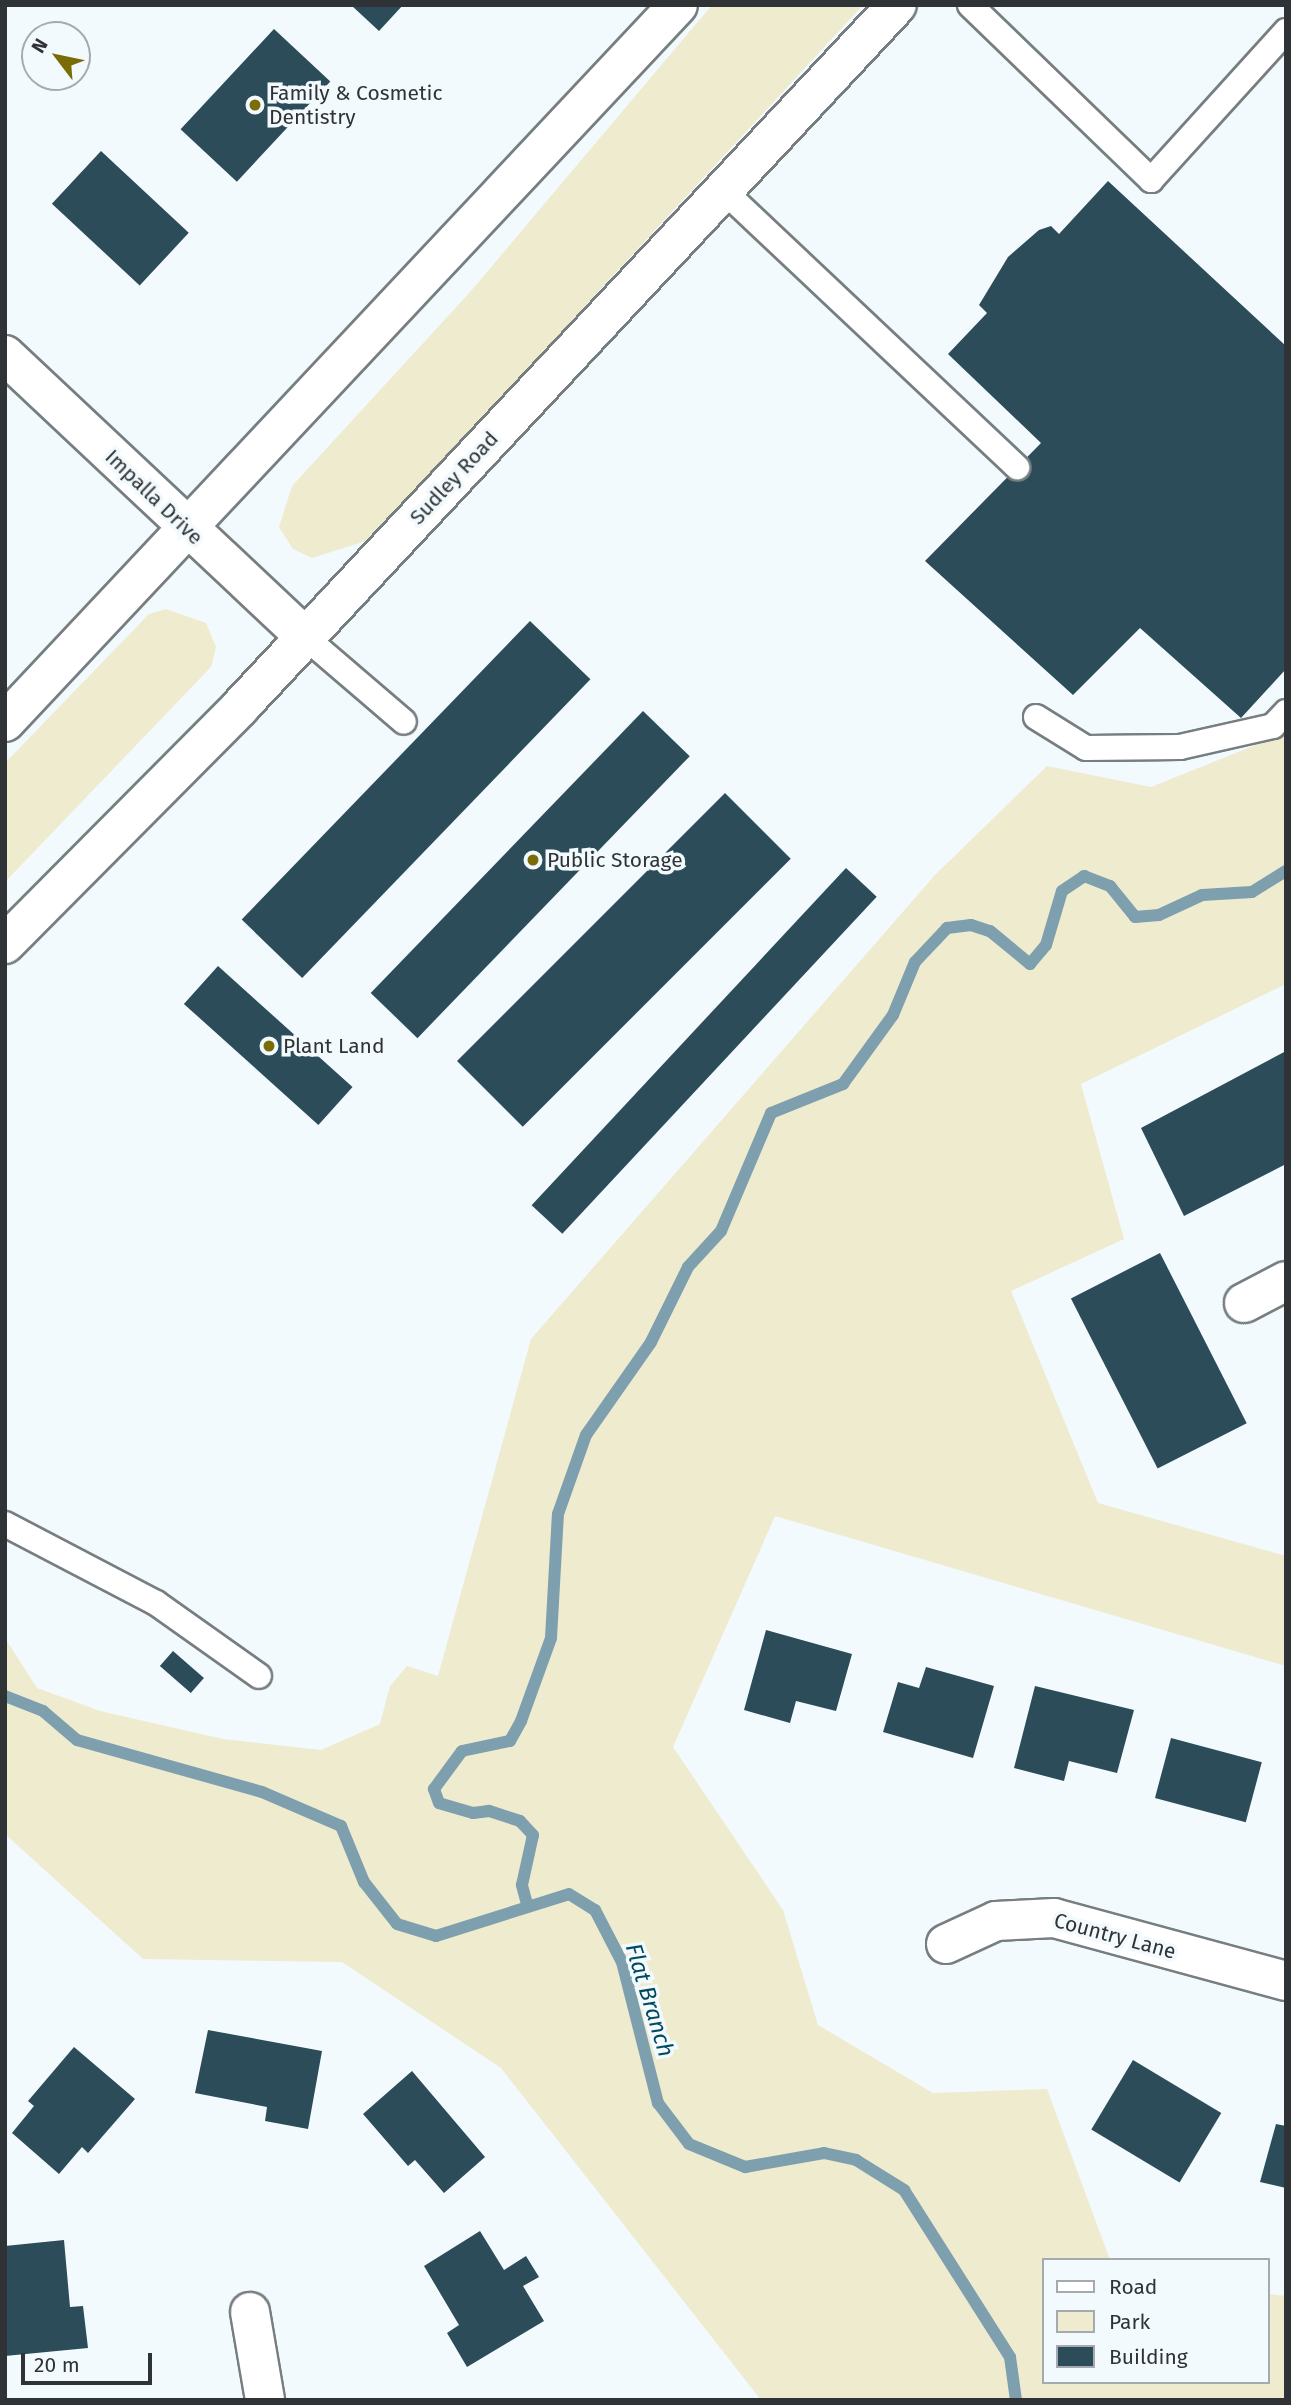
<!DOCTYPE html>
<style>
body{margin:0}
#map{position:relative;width:1291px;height:2405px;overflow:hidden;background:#f2fafd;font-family:"Fira Sans",sans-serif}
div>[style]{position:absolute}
.green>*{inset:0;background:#efebcf}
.stream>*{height:12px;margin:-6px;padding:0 6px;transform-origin:6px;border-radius:6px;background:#7d9fae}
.building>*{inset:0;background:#2c4c59;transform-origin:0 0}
.roads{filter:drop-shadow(2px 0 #777e81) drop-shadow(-2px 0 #777e81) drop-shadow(0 2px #777e81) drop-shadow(0 -2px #777e81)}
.service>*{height:24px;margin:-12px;padding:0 12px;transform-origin:12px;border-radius:12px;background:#fff}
.minor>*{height:38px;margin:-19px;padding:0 19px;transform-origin:19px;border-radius:19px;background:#fff}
.primary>*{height:38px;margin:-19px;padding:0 19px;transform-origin:19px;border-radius:19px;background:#fff}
.dots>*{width:19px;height:19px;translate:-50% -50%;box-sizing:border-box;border:4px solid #f2fafd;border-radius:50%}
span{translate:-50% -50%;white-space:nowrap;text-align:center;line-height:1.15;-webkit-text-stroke:7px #f2fafd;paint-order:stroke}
.poi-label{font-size:21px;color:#303335}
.left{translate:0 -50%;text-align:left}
.street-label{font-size:21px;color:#303335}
.water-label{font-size:23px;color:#004960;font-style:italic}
.frame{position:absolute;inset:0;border:7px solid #303335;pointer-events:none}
.legend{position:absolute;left:1042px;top:2258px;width:228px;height:126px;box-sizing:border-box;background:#f2fafd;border:2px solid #a4aaad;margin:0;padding:9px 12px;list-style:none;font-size:21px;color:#303335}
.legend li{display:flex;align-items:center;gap:14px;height:35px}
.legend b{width:35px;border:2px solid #a4aaad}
.north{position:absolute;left:21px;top:21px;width:70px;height:70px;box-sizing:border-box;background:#f2fafd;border:2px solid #a4aaad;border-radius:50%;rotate:302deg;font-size:19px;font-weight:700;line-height:28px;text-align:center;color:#303335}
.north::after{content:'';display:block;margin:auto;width:24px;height:32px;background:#7a6c07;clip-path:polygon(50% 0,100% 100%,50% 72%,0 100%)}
.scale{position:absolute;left:21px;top:2353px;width:131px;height:32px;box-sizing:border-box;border:4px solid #303335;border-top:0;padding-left:9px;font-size:21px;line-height:24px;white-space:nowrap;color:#303335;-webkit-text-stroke:5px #f2fafd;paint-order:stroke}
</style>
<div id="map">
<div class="green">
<div style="clip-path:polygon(712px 5px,863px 5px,369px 540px,312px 558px,293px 549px,279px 527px,292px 486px,471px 291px)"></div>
<div style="clip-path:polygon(166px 609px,206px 623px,216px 647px,211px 667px,5px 882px,5px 763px,149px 614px)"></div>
<div style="clip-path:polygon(1286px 733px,1286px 984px,1081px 1084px,1124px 1239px,1011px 1291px,1098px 1503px,1286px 1556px,1286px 1666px,775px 1516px,673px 1747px,783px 1910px,818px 2025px,933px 2093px,1047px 2089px,1110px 2260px,1044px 2260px,1044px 2382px,1268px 2382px,1268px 2294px,1286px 2296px,1286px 2400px,761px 2400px,501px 2068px,342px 1962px,143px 1959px,5px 1834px,5px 1638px,37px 1688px,100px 1711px,223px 1739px,321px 1750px,380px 1724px,390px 1686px,407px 1666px,438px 1676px,531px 1339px,935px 875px,1047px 766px,1151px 787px)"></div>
</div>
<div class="stream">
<div style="left:5px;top:1696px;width:41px;rotate:21.5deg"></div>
<div style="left:43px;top:1711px;width:45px;rotate:40.5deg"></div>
<div style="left:77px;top:1740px;width:192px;rotate:15.7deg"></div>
<div style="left:262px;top:1792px;width:86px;rotate:23.3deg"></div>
<div style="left:341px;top:1826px;width:61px;rotate:67.7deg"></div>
<div style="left:364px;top:1882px;width:53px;rotate:51.8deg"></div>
<div style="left:397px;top:1924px;width:41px;rotate:17.1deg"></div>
<div style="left:436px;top:1936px;width:139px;rotate:-17.5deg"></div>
<div style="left:569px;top:1894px;width:31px;rotate:32deg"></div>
<div style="left:595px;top:1910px;width:59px;rotate:62.6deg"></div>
<div style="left:622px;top:1962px;width:146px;rotate:75.7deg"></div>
<div style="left:658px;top:2103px;width:51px;rotate:52.9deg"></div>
<div style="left:689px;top:2144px;width:61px;rotate:22.3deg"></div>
<div style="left:745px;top:2167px;width:80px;rotate:-10deg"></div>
<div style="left:824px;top:2153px;width:33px;rotate:12deg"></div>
<div style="left:856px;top:2160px;width:57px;rotate:32deg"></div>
<div style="left:904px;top:2190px;width:198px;rotate:57.6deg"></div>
<div style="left:1010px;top:2357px;width:43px;rotate:82.1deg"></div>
<div style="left:527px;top:1904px;width:20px;rotate:-105deg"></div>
<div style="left:522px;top:1885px;width:51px;rotate:-77.6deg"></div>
<div style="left:533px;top:1835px;width:19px;rotate:-133deg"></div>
<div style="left:520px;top:1821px;width:33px;rotate:-162deg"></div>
<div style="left:489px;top:1811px;width:16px;rotate:173deg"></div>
<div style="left:473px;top:1813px;width:35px;rotate:-164deg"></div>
<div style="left:439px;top:1803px;width:15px;rotate:-110deg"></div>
<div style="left:434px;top:1789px;width:47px;rotate:-53.6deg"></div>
<div style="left:462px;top:1751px;width:49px;rotate:-11.8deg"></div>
<div style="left:510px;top:1741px;width:23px;rotate:-61deg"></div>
<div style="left:521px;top:1721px;width:88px;rotate:-70.1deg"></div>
<div style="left:551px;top:1638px;width:124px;rotate:-86.8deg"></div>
<div style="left:558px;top:1514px;width:84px;rotate:-70.5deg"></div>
<div style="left:586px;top:1435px;width:113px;rotate:-55deg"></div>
<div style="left:651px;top:1342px;width:84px;rotate:-63.7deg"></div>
<div style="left:688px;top:1267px;width:49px;rotate:-47.5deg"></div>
<div style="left:721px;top:1231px;width:128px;rotate:-67deg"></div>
<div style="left:771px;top:1113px;width:78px;rotate:-21.9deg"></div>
<div style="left:843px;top:1084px;width:85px;rotate:-54.1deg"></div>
<div style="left:893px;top:1015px;width:57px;rotate:-67.5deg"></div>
<div style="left:915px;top:962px;width:47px;rotate:-46.7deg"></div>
<div style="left:947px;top:928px;width:24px;rotate:-7deg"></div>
<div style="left:971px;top:925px;width:20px;rotate:18deg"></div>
<div style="left:990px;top:931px;width:52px;rotate:39.5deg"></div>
<div style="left:1030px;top:964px;width:25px;rotate:-50deg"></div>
<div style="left:1046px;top:945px;width:56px;rotate:-73.5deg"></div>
<div style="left:1062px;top:891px;width:27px;rotate:-34deg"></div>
<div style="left:1084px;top:876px;width:28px;rotate:21deg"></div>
<div style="left:1110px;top:886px;width:40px;rotate:51deg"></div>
<div style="left:1135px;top:917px;width:24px;rotate:-5deg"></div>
<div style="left:1159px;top:915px;width:47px;rotate:-24.9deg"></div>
<div style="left:1202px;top:895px;width:50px;rotate:-3.4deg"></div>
<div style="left:1252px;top:892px;width:40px;rotate:-32deg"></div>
</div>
<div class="building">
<div style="clip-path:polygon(351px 5px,403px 5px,379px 31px)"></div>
<div style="left:274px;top:29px;width:77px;height:137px;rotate:43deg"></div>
<div style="left:101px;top:151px;width:120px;height:72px;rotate:43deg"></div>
<div style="clip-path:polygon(1108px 181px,1286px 346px,1286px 669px,1241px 718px,1140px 628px,1073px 695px,925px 561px,1041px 443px,948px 354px,987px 313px,979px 305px,1008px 257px,1039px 230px,1051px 226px,1059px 234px)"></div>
<div style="left:530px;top:621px;width:84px;height:415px;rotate:44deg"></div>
<div style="left:643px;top:711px;width:65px;height:392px;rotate:44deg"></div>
<div style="left:725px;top:793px;width:93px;height:379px;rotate:45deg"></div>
<div style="left:846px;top:868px;width:42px;height:461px;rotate:43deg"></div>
<div style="left:218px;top:966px;width:181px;height:51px;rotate:42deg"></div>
<div style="clip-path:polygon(1286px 1051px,1286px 1164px,1184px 1216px,1141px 1128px)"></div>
<div style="left:1160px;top:1253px;width:191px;height:100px;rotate:63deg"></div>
<div style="clip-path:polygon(766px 1630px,852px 1654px,836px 1711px,796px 1701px,790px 1723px,744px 1710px)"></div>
<div style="left:173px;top:1651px;width:41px;height:20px;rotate:41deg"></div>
<div style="clip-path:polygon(926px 1667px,994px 1686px,973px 1758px,883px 1732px,898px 1682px,919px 1688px)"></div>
<div style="clip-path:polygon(1035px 1686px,1134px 1710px,1117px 1773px,1069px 1761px,1064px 1781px,1014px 1768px)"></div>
<div style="left:1171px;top:1738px;width:94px;height:62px;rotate:15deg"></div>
<div style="clip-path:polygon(208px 2030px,322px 2051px,308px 2129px,265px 2121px,267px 2107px,195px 2093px)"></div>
<div style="clip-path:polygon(74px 2047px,135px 2099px,88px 2153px,82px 2147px,59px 2174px,12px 2133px,34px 2106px,28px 2101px)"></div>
<div style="left:1133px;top:2060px;width:103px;height:81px;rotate:31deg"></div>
<div style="clip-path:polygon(412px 2071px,485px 2157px,444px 2193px,415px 2160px,408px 2166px,363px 2114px)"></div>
<div style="clip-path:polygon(1276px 2124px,1286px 2126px,1286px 2188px,1260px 2182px)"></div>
<div style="clip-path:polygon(480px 2231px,504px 2270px,526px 2256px,539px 2277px,523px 2286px,544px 2321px,467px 2367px,447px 2333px,459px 2325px,424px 2266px)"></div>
<div style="clip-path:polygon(64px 2240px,70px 2307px,83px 2306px,88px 2348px,5px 2356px,5px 2246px)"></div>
</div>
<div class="roads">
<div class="service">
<div style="left:970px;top:5px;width:252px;rotate:44deg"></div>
<div style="left:1151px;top:180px;width:201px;rotate:-47.8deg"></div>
<div style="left:724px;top:191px;width:403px;rotate:43.3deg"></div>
<div style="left:305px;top:637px;width:130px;rotate:40.6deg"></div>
<div style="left:1036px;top:717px;width:59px;rotate:31.8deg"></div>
<div style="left:1086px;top:748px;width:94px;rotate:-0.6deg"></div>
<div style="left:1180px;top:747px;width:95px;rotate:-12.7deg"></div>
<div style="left:1273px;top:726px;width:19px;rotate:-47deg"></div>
<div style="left:5px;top:1524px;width:170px;rotate:27.6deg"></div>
<div style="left:156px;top:1603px;width:126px;rotate:35.3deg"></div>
</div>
<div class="minor">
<div style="left:5px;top:355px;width:412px;rotate:43.2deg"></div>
<div style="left:1244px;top:1303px;width:47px;rotate:-27.6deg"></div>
<div style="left:946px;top:1944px;width:55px;rotate:-24.7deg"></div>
<div style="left:996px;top:1921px;width:58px;rotate:-3deg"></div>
<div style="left:1054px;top:1918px;width:240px;rotate:15.2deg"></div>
<div style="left:250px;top:2312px;width:89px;rotate:80.3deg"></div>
</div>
<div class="primary">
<div style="left:5px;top:722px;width:983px;rotate:-46.81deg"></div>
<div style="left:5px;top:944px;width:334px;rotate:-45.2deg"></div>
<div style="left:240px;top:707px;width:961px;rotate:-46.9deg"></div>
</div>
</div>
<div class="dots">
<div style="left:255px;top:105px;background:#7a6c07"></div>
<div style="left:533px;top:860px;background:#7a6c07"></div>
<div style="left:269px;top:1046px;background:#7a6c07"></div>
</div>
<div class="poi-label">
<span class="left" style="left:269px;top:105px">Family &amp; Cosmetic<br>Dentistry</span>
<span class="left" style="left:547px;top:860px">Public Storage</span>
<span class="left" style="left:283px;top:1046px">Plant Land</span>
</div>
<div class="street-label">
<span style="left:454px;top:478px;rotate:-47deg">Sudley Road</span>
<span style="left:154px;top:497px;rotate:44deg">Impalla Drive</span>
<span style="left:1115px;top:1936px;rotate:15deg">Country Lane</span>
</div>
<div class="water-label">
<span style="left:650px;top:2000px;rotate:73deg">Flat Branch</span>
</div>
<div class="frame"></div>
<ul class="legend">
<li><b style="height:9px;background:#fff"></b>Road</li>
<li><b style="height:19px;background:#efebcf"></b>Park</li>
<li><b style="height:19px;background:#2c4c59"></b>Building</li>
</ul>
<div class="north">N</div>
<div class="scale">20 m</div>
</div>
